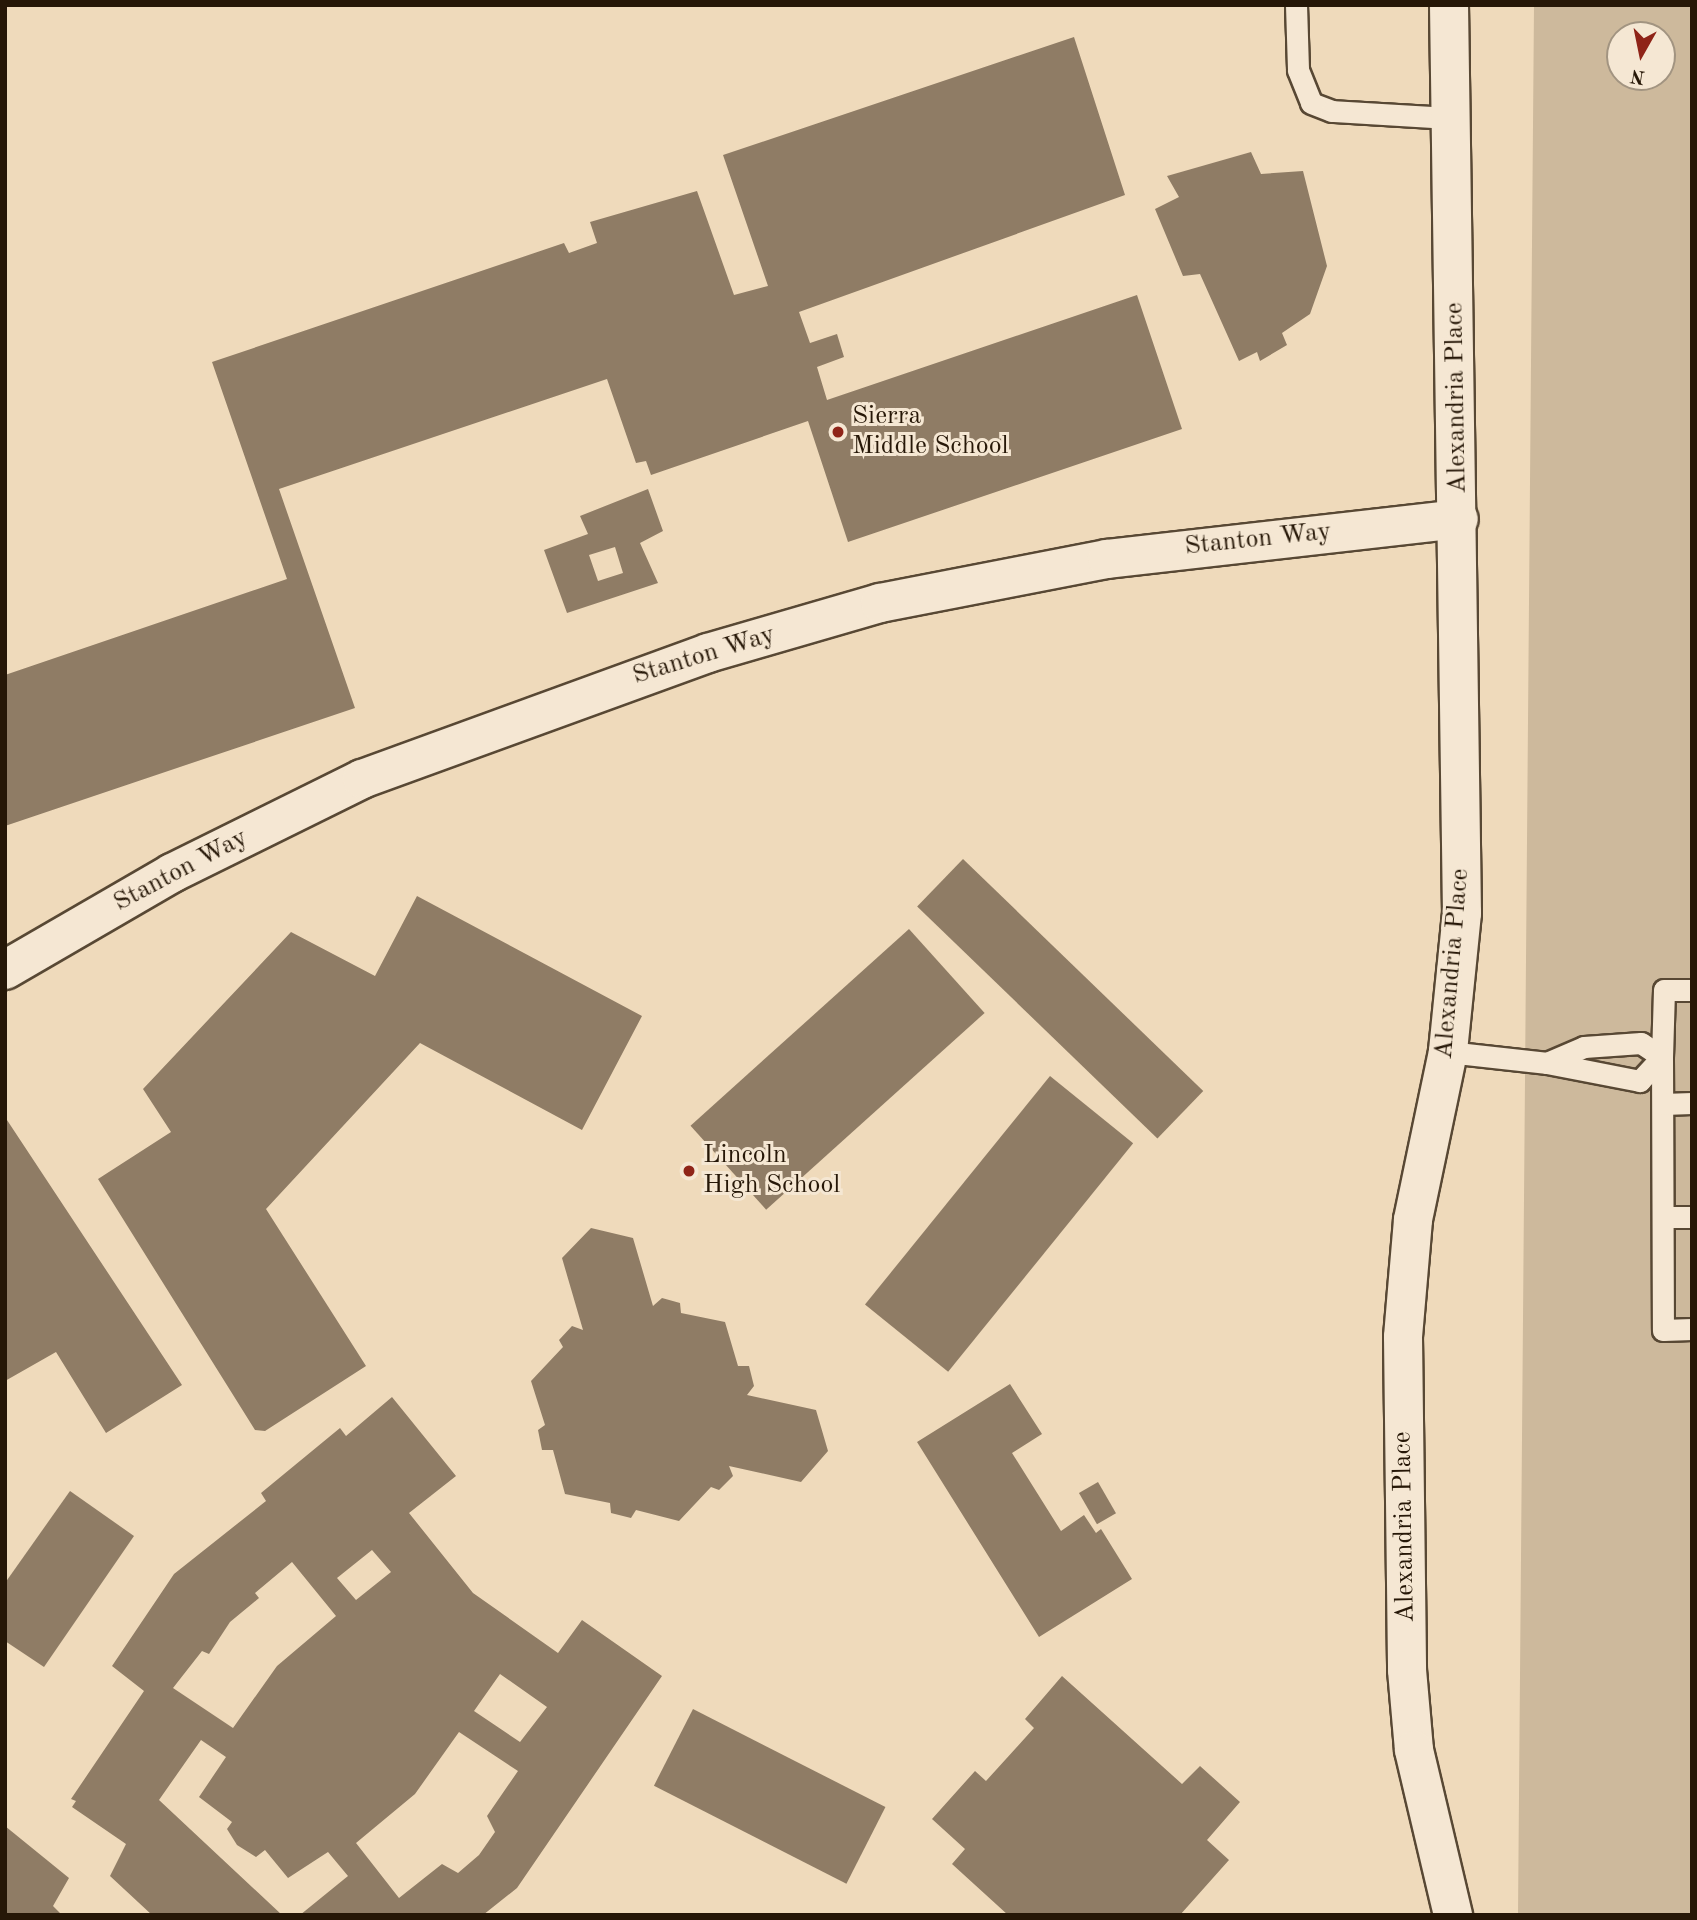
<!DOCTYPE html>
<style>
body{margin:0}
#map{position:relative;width:1697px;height:1920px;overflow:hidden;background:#efdabb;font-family:"Old Standard TT",serif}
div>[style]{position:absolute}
.green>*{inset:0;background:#cdb99c}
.building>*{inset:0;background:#8f7c65;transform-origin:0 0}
.roads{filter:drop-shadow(2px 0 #584834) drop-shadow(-2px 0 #584834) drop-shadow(0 2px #584834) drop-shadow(0 -2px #584834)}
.service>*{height:21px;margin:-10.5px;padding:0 10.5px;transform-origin:10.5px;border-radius:10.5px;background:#f5e7d3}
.minor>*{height:38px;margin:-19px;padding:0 19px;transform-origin:19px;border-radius:19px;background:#f5e7d3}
.tertiary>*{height:38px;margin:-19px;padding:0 19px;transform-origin:19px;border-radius:19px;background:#f5e7d3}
.dots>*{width:19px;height:19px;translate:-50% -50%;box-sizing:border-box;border:4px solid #f5e7d3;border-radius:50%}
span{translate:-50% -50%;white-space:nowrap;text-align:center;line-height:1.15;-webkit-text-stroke:6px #f5e7d3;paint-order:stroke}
.street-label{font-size:26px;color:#261707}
.poi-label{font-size:26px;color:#261707}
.left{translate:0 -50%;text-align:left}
.frame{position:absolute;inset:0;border:7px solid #261707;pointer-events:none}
.north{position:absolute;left:1606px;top:21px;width:70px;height:70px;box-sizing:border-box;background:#f5e7d3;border:2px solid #a29481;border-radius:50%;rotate:189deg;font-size:19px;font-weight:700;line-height:28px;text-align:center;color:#261707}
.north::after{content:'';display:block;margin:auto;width:24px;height:32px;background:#8f2418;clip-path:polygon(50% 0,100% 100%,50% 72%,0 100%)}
</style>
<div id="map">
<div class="green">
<div style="clip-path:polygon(evenodd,1534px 5px,1692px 5px,1692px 1915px,1518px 1915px,1534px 5px,1620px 35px,1662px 35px,1662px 77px,1620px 77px,1620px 35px)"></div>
</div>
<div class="building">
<div style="clip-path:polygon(1074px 37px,1125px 195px,799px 312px,810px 343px,837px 334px,844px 357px,817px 367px,827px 400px,1137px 295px,1182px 429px,848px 542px,808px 421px,651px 475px,646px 461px,636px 463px,607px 379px,279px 489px,355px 708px,5px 826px,5px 675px,287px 579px,212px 362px,564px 243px,569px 253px,597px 243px,590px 222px,697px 191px,734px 295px,768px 286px,723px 155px)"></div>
<div style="clip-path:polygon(1251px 152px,1261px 174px,1303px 171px,1327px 266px,1310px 314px,1282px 333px,1287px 345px,1260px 361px,1257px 352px,1239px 361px,1200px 274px,1183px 276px,1155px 209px,1179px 197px,1167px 176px)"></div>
<div style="clip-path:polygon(evenodd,648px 489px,663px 531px,640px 543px,658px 583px,567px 613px,544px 550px,588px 534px,580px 516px,648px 489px,615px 547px,623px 573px,598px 581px,589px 555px,615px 547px)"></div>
<div style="left:963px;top:859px;width:334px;height:66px;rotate:44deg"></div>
<div style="clip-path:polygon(417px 896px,642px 1016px,582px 1130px,420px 1043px,266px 1209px,366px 1366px,265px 1431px,255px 1430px,98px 1179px,171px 1132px,143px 1089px,291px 932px,375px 976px)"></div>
<div style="left:909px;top:929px;width:113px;height:294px;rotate:48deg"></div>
<div style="left:1050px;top:1076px;width:107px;height:294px;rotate:39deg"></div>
<div style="clip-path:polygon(5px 1117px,182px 1385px,106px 1433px,56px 1352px,5px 1381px)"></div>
<div style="clip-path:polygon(591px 1228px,633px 1238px,653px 1306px,662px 1298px,680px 1303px,681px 1313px,725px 1322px,738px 1366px,749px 1366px,754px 1386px,747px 1395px,816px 1410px,828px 1451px,801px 1482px,729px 1466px,733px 1476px,719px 1490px,711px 1487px,679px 1521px,636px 1510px,631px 1518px,611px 1513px,610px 1503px,565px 1494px,553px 1450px,542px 1450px,538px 1430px,545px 1425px,531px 1381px,563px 1347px,559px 1340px,572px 1326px,583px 1330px,562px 1258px)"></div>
<div style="clip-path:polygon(1010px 1384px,1042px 1434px,1012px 1453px,1061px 1531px,1084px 1515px,1096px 1533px,1101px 1529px,1132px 1579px,1039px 1637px,917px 1442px)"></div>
<div style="clip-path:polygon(evenodd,392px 1397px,456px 1476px,409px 1513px,473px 1593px,558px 1653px,582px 1620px,662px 1676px,517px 1888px,483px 1915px,300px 1915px,348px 1876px,328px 1852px,288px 1878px,265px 1850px,256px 1857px,237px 1845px,227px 1829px,232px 1822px,199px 1797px,226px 1757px,201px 1740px,159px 1800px,282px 1915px,152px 1915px,110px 1876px,126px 1844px,72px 1807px,76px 1801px,71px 1799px,144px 1691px,112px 1666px,174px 1574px,266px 1501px,261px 1493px,340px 1428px,346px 1436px,392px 1397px,372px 1550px,391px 1572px,356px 1600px,337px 1578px,372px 1550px,392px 1397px,292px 1562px,336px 1616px,277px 1666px,233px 1728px,173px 1688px,202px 1651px,209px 1654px,230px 1622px,259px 1598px,255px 1593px,292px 1562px,392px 1397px,500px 1674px,547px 1707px,520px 1742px,474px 1711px,500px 1674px,392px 1397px,459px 1732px,518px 1771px,487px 1816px,495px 1832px,479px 1855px,458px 1873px,442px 1864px,399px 1898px,356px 1843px,415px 1794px,459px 1732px)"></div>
<div style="left:1098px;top:1482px;width:36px;height:22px;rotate:60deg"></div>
<div style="clip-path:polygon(70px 1491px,134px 1536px,44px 1667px,5px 1641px,5px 1583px)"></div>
<div style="clip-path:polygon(1062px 1676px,1182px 1784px,1200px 1766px,1240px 1802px,1207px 1840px,1229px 1860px,1180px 1915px,1008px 1915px,952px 1864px,965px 1849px,932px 1819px,975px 1771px,986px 1781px,1034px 1728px,1025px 1719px)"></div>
<div style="left:693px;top:1709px;width:216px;height:86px;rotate:27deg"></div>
<div style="clip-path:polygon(5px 1826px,69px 1878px,53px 1906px,62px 1915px,5px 1915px)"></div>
</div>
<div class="roads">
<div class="service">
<div style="left:1296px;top:5px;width:65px;rotate:88.2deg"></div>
<div style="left:1298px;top:70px;width:35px;rotate:68deg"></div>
<div style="left:1311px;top:103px;width:22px;rotate:21deg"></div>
<div style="left:1332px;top:111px;width:119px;rotate:3.4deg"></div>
<div style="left:1692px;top:990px;width:28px;rotate:180deg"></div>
<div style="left:1664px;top:990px;width:67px;rotate:91.7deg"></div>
<div style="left:1662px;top:1057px;width:273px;rotate:89.8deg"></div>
<div style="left:1663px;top:1330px;width:29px;rotate:-2deg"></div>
<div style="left:1641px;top:1043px;width:25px;rotate:34deg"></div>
<div style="left:1662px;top:1057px;width:33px;rotate:133deg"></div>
<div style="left:1640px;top:1081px;width:95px;rotate:-169deg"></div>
<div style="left:1547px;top:1063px;width:40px;rotate:-23.4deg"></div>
<div style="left:1584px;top:1047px;width:57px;rotate:-4deg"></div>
<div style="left:1448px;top:1052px;width:100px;rotate:6.3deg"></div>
<div style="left:1663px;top:1104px;width:29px;rotate:-2deg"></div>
<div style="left:1664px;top:1217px;width:28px"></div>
</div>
<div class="minor">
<div style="left:5px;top:970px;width:193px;rotate:-30.1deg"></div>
<div style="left:172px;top:873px;width:212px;rotate:-26.3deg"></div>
<div style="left:362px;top:779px;width:368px;rotate:-20deg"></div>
<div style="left:708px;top:653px;width:179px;rotate:-16.2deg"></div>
<div style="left:880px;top:603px;width:231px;rotate:-11deg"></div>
<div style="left:1107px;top:559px;width:354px;rotate:-6.5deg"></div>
</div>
<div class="tertiary">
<div style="left:1449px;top:5px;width:908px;rotate:89.18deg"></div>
<div style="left:1462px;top:913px;width:140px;rotate:95.8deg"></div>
<div style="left:1448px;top:1052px;width:172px;rotate:101.8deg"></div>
<div style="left:1413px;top:1220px;width:117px;rotate:94.9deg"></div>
<div style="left:1403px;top:1337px;width:333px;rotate:89.3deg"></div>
<div style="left:1407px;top:1670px;width:80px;rotate:85deg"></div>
<div style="left:1414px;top:1750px;width:170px;rotate:76.7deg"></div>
</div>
</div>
<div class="dots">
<div style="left:838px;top:432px;background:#8f2418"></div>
<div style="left:689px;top:1171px;background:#8f2418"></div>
</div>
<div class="street-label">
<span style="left:1457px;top:398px;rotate:-91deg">Alexandria Place</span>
<span style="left:1258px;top:540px;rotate:-6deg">Stanton Way</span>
<span style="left:704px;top:656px;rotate:-17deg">Stanton Way</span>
<span style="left:181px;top:871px;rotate:-28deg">Stanton Way</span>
<span style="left:1453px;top:964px;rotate:-85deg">Alexandria Place</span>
<span style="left:1405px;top:1527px;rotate:-91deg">Alexandria Place</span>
</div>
<div class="poi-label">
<span class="left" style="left:852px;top:432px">Sierra<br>Middle School</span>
<span class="left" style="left:703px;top:1171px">Lincoln<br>High School</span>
</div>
<div class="frame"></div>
<div class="north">N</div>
</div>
